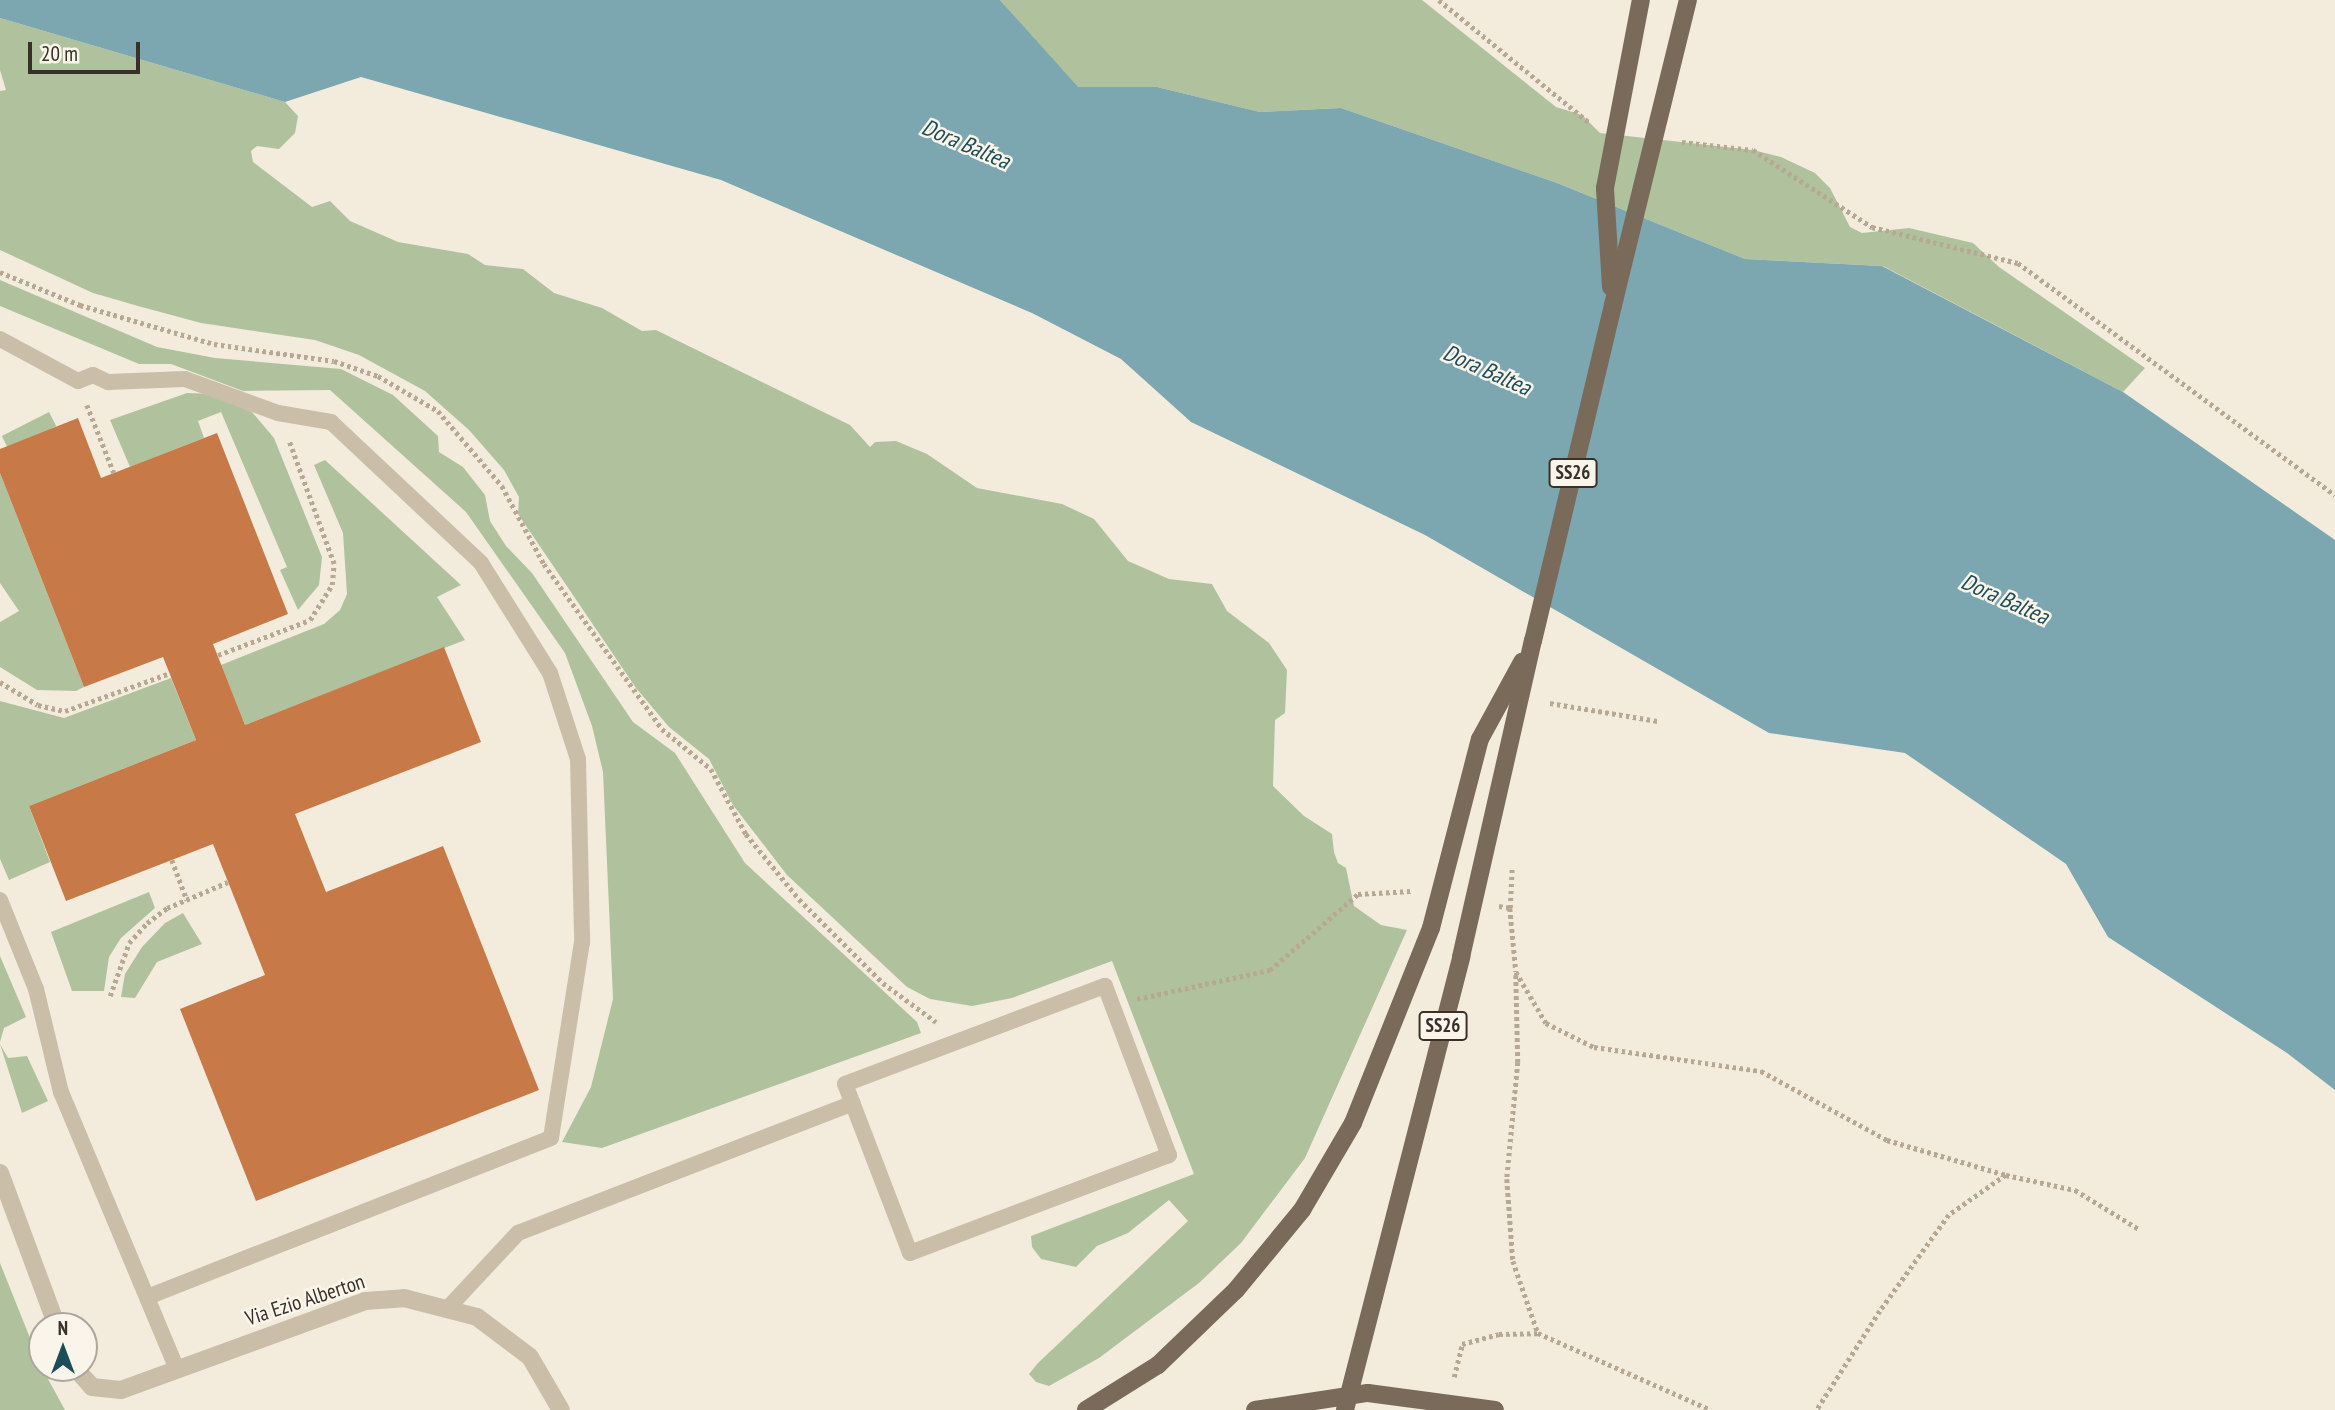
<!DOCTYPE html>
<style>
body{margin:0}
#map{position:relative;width:2335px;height:1410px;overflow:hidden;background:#f3ecdd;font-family:"PT Sans Narrow",sans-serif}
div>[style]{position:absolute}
.green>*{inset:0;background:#b0c29d;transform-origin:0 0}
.water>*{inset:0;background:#7ca6b0}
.building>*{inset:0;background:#c77a47}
.path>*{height:4.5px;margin-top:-2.25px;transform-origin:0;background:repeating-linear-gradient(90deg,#b7a893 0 3.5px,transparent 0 7px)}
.service>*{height:16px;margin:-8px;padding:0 8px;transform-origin:8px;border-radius:8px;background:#cbbea9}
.minor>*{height:18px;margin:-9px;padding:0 9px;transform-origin:9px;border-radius:9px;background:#cbbea9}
.primary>*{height:18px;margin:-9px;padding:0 9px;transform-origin:9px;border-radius:9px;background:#7a6a5a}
.primary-bridge>*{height:18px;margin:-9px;padding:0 9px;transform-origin:9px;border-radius:9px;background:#7a6a5a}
span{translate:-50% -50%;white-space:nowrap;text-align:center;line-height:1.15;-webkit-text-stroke:5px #faf5ea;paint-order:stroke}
.shield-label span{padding:2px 5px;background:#faf5ea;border:2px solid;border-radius:5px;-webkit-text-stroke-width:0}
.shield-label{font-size:19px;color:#383029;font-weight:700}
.street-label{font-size:21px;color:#383029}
.water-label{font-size:23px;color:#1e4d5a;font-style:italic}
.north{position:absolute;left:28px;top:1312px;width:70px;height:70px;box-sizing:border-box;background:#faf5ea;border:2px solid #aca69d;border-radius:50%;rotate:0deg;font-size:19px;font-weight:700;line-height:28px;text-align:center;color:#383029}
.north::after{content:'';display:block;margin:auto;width:24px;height:32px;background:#1e4d5a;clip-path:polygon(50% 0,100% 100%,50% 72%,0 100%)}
.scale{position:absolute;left:28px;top:42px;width:112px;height:32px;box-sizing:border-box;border:4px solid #383029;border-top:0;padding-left:9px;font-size:21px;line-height:24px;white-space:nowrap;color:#383029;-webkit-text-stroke:5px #faf5ea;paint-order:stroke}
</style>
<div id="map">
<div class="green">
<div style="clip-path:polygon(1000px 0,1422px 0,1556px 107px,1582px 115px,1600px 133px,1753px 150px,1781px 157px,1815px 173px,1830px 188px,1850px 227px,1862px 233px,1909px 228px,1973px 243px,1999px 267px,2145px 368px,2123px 392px,1883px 266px,1745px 259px,1557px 183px,1341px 108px,1260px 112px,1157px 87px,1077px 87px)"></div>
<div style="clip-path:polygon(0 18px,285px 102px,298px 116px,295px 133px,279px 149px,257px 146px,251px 151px,253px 162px,312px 207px,330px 201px,350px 221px,398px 242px,468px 254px,485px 265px,523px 269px,554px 293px,602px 308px,642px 331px,656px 330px,850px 425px,870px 447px,875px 442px,896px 441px,927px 454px,977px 488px,1062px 504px,1094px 519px,1128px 561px,1169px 579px,1212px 584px,1227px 611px,1269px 643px,1287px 670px,1285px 713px,1275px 720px,1273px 786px,1304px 816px,1332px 834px,1334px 852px,1338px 863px,1346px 868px,1354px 906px,1381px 925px,1407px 930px,1305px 1158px,1241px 1243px,1199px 1283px,1099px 1358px,1049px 1386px,1036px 1382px,1029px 1374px,1038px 1363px,1188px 1221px,1169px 1200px,1128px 1233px,1097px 1246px,1076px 1267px,1041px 1259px,1032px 1247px,1031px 1236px,1194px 1174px,1112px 961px,1012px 998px,972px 1006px,930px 999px,907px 987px,787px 875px,733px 805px,709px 759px,669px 727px,636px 688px,518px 514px,519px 497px,504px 470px,469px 430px,425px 391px,359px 355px,315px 340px,201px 323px,138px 306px,93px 293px,0 250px,0 91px,6px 90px,0 70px)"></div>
<div style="clip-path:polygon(0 280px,157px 347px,215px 358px,341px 369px,393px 395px,438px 436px,439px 452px,463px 467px,485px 495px,490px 521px,506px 546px,532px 573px,633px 722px,675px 753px,745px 863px,917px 1022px,921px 1033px,602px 1148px,562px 1142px,591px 1087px,613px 999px,603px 772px,592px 726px,565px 653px,466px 512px,330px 390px,243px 391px,171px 364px,139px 364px,0 306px)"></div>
<div style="clip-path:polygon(187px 393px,211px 394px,252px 412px,274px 438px,322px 557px,319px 585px,298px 610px,280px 570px,287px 567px,221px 412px,198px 421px,204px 438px,130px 467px,110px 420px)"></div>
<div style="left:49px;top:412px;width:16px;height:53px;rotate:63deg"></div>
<div style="clip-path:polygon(325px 460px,461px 585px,437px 597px,465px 640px,245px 725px,221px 665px,324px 624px,340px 610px,347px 594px,343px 533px,314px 465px)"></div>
<div style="clip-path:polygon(0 473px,84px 687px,76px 691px,37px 690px,0 667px,0 622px,19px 611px,0 583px)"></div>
<div style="clip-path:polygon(171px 678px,196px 740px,29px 806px,50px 862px,9px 880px,0 859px,0 701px,64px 718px)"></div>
<div style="clip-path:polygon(149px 892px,155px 908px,121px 938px,109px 957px,104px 991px,72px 991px,51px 932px)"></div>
<div style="clip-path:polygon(183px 913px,202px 944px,157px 962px,135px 998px,121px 997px,125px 974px,142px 947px,165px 923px)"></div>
<div style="clip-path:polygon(0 956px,26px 1017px,4px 1028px,0 1042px)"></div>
<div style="clip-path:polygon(0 1044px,8px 1058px,27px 1056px,48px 1101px,22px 1113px)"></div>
<div style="clip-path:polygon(0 1263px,42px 1368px,65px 1410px,0 1410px)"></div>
</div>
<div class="water">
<div style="clip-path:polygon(0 0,1000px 0,1078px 87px,1157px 87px,1260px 112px,1341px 108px,1557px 183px,1745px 259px,1882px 266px,2123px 392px,2335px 540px,2335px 1090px,2287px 1053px,2108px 937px,2066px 864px,1905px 753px,1769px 733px,1425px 535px,1191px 422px,1121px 359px,1032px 313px,721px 180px,361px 77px,285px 102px,0 18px)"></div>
</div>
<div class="building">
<div style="clip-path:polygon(78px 418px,101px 478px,217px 433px,288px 614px,213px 644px,245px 725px,444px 647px,481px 742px,295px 814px,326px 892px,443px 846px,539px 1090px,256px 1201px,180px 1009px,265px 975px,213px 844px,66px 901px,29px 806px,196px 740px,163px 657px,84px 687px,0 473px,0 449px)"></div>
</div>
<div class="path">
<div style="left:1439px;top:0;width:195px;rotate:39.2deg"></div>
<div style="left:1682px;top:142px;width:71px;rotate:6.4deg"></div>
<div style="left:1753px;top:150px;width:142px;rotate:32.9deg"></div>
<div style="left:1872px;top:227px;width:150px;rotate:13.9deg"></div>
<div style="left:2018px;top:263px;width:393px;rotate:36.2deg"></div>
<div style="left:0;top:272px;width:87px;rotate:22.4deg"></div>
<div style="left:80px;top:305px;width:140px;rotate:16.2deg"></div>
<div style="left:214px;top:344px;width:121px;rotate:8.1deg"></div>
<div style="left:334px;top:361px;width:46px;rotate:18.8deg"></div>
<div style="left:378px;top:376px;width:69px;rotate:30.3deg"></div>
<div style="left:438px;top:411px;width:99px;rotate:49.5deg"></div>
<div style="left:502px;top:486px;width:89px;rotate:61.7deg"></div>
<div style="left:544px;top:564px;width:203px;rotate:54.4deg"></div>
<div style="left:662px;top:729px;width:63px;rotate:39.2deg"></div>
<div style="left:711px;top:769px;width:74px;rotate:61.7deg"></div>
<div style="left:746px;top:834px;width:84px;rotate:50.8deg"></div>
<div style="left:799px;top:899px;width:119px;rotate:45deg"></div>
<div style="left:883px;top:983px;width:66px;rotate:36.3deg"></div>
<div style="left:87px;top:405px;width:73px;rotate:68.3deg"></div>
<div style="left:218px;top:655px;width:98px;rotate:-20.8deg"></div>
<div style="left:310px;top:620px;width:41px;rotate:-57.8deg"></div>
<div style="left:332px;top:585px;width:21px;rotate:-85deg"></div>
<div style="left:334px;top:564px;width:131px;rotate:-110.1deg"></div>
<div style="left:0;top:682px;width:44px;rotate:31.2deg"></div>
<div style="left:38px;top:705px;width:28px;rotate:13deg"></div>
<div style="left:65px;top:711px;width:112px;rotate:-19.9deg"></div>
<div style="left:1550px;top:703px;width:109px;rotate:9.5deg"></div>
<div style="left:172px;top:860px;width:43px;rotate:69.4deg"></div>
<div style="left:1499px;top:906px;width:11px;rotate:10deg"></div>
<div style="left:1510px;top:908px;width:64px;rotate:84.6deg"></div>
<div style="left:1516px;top:972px;width:59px;rotate:59.5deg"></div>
<div style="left:1546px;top:1023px;width:54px;rotate:26.6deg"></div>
<div style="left:1594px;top:1047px;width:169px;rotate:8.2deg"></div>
<div style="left:1761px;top:1071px;width:144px;rotate:28.7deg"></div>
<div style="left:1887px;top:1140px;width:124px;rotate:16.4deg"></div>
<div style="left:2006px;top:1175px;width:70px;rotate:144.9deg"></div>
<div style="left:1949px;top:1215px;width:118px;rotate:125.7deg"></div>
<div style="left:1880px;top:1311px;width:117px;rotate:122.5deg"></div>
<div style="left:1510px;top:908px;width:41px;rotate:-87.2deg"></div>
<div style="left:1516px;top:975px;width:87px;rotate:88.7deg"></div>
<div style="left:1518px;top:1062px;width:118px;rotate:95.4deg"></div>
<div style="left:1507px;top:1179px;width:82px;rotate:85.8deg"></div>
<div style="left:1513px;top:1261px;width:76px;rotate:70.9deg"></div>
<div style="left:110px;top:996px;width:56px;rotate:-70.3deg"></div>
<div style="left:129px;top:943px;width:27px;rotate:-48deg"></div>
<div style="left:147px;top:923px;width:25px;rotate:-37deg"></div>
<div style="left:167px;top:908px;width:66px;rotate:-23.1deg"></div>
<div style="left:1137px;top:999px;width:136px;rotate:-12.3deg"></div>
<div style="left:1270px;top:970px;width:116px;rotate:-40.8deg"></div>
<div style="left:1358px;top:894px;width:53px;rotate:-3.2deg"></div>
<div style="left:2006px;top:1175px;width:71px;rotate:12.3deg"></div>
<div style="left:2075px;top:1190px;width:75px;rotate:31.4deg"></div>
<div style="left:1454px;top:1377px;width:34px;rotate:-76deg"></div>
<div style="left:1462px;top:1344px;width:38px;rotate:-15deg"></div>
<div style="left:1499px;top:1334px;width:39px;rotate:-1deg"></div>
<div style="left:1538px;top:1333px;width:189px;rotate:24deg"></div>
</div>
<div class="service">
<div style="left:0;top:339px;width:89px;rotate:28.3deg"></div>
<div style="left:78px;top:381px;width:16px;rotate:-22deg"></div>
<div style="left:93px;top:375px;width:17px;rotate:25deg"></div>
<div style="left:108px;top:382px;width:77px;rotate:-2.2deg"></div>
<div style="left:185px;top:379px;width:99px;rotate:20.1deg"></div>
<div style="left:278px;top:413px;width:54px;rotate:9.6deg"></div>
<div style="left:331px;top:422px;width:206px;rotate:43.2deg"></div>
<div style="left:481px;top:563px;width:130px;rotate:57.9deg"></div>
<div style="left:550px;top:673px;width:90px;rotate:72deg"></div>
<div style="left:578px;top:759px;width:183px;rotate:88.7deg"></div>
<div style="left:582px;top:942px;width:198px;rotate:99deg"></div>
<div style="left:551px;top:1138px;width:433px;rotate:158.5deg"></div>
<div style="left:0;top:900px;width:96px;rotate:68deg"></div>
<div style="left:36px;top:989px;width:106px;rotate:76.4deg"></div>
<div style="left:61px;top:1092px;width:300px;rotate:67.3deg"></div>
<div style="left:1105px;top:986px;width:181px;rotate:69.3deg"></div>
<div style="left:1169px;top:1155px;width:277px;rotate:159.3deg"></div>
<div style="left:910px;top:1253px;width:181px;rotate:-111deg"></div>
<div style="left:845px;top:1084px;width:278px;rotate:-20.7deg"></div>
<div style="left:448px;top:1308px;width:103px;rotate:-47deg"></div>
<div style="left:518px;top:1233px;width:359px;rotate:-21.2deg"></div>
</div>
<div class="minor">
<div style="left:0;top:1173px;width:163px;rotate:69.6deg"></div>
<div style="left:75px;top:1368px;width:25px;rotate:48deg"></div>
<div style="left:92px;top:1387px;width:29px;rotate:6deg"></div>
<div style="left:121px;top:1390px;width:260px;rotate:-20deg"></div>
<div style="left:365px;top:1301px;width:39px;rotate:-4deg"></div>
<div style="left:404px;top:1298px;width:75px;rotate:14.6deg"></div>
<div style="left:477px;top:1317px;width:66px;rotate:37deg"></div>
<div style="left:530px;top:1357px;width:61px;rotate:59.7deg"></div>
</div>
<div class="primary">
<div style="left:1533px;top:641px;width:345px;rotate:-76.6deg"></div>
<div style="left:1086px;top:1410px;width:85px;rotate:-32deg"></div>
<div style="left:1158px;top:1365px;width:108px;rotate:-43.9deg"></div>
<div style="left:1236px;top:1290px;width:104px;rotate:-50.5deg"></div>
<div style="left:1302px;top:1210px;width:101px;rotate:-59.6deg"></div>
<div style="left:1255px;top:1410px;width:114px;rotate:-8.6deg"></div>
<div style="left:1368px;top:1393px;width:128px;rotate:7.6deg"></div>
</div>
<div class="primary-bridge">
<div style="left:1611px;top:287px;width:99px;rotate:-93.5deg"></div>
<div style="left:1605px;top:188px;width:191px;rotate:-79.2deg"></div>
<div style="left:1613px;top:305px;width:314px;rotate:-76.2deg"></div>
<div style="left:1353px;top:1123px;width:210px;rotate:-68.2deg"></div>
<div style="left:1431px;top:928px;width:195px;rotate:-75.5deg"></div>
<div style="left:1480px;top:739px;width:88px;rotate:-61.4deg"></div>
<div style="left:1345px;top:1410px;width:468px;rotate:-75.6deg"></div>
<div style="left:1461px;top:957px;width:324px;rotate:-77.2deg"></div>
</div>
<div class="shield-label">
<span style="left:1573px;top:473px">SS26</span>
<span style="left:1443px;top:1026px">SS26</span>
</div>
<div class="street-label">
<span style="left:305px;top:1300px;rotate:-18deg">Via Ezio Alberton</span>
</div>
<div class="water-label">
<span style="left:966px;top:144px;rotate:23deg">Dora Baltea</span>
<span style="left:1487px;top:370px;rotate:24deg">Dora Baltea</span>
<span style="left:2005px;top:599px;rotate:24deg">Dora Baltea</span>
</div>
<div class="north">N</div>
<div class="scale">20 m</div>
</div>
